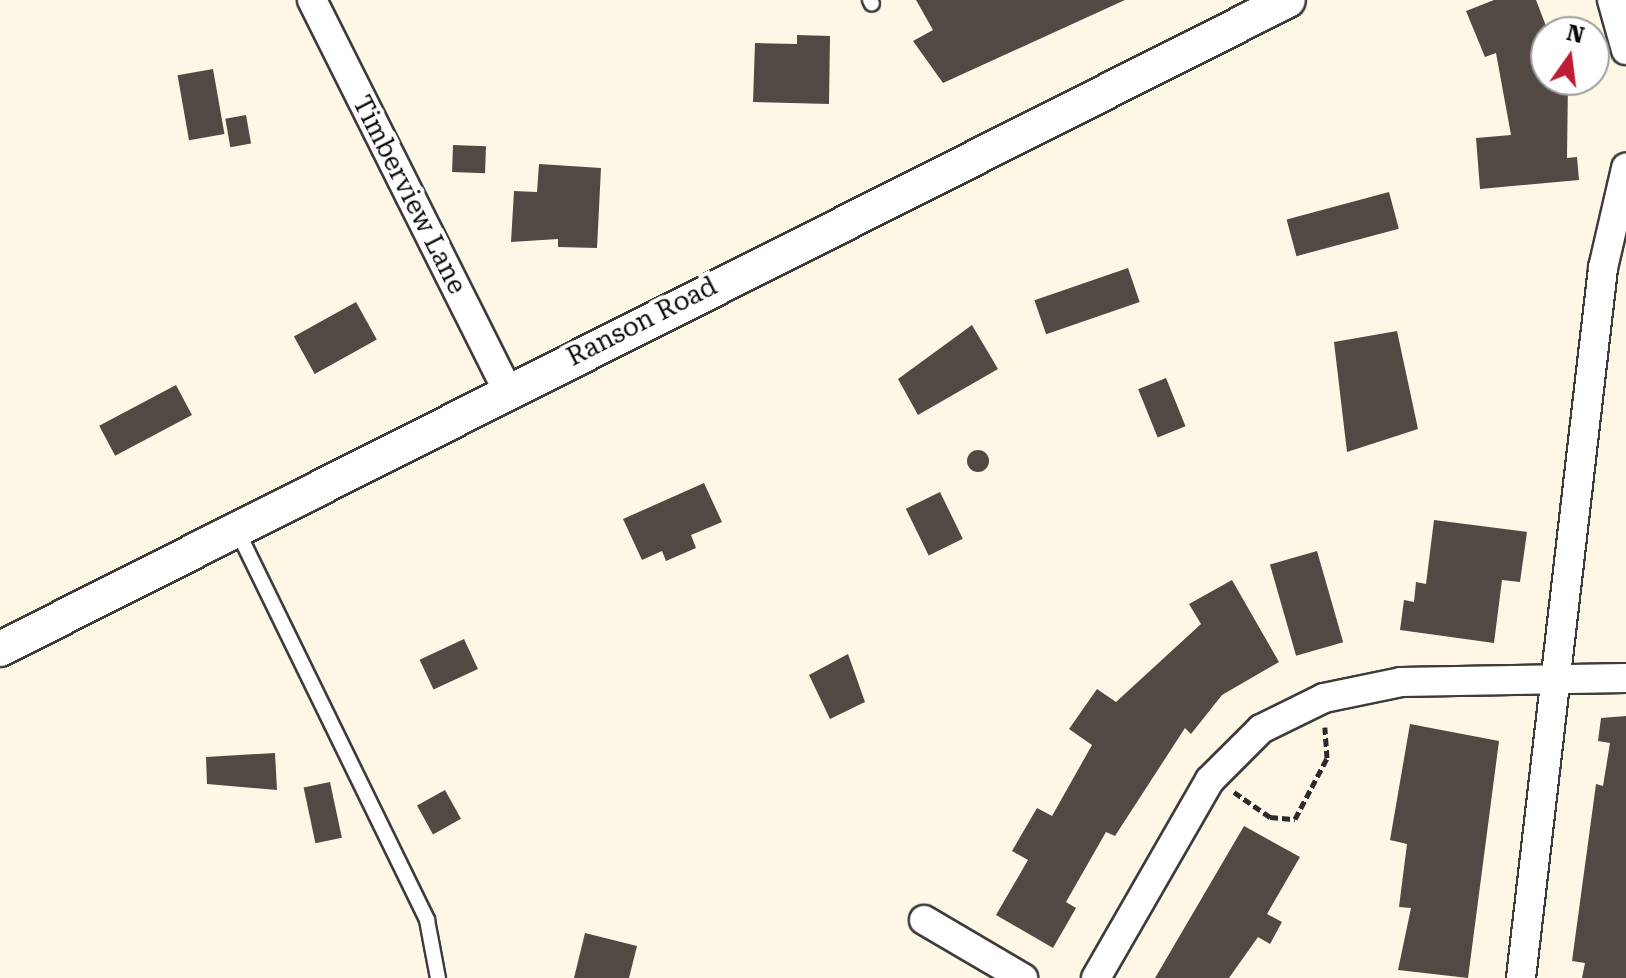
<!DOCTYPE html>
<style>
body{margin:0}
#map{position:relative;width:1626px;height:978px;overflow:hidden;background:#fff7e6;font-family:"Roboto Serif",serif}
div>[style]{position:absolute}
.building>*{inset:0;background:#524945;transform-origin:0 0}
.round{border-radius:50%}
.path>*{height:5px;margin-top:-2.5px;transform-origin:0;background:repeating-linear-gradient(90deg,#2b2b2b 0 8px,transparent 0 12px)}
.roads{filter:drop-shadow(2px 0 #3c3c3c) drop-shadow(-2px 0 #3c3c3c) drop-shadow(0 2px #3c3c3c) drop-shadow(0 -2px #3c3c3c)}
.service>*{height:14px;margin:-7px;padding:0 7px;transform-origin:7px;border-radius:7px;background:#fff}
.minor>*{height:28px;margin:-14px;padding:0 14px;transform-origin:14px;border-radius:14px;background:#fff}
.tertiary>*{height:34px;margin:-17px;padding:0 17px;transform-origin:17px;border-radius:17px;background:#fff}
span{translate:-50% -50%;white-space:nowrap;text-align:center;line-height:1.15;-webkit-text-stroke:8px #fff;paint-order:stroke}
.street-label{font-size:26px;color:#090909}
.north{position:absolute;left:1530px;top:16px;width:80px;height:80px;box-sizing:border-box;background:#fff;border:2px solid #9d9d9d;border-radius:50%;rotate:14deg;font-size:22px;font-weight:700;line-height:32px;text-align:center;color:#090909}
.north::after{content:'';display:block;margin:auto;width:28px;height:36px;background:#bf1c35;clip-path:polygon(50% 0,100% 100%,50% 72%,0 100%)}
</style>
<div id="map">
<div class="building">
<div style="clip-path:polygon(916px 0,1125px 0,943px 83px,913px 41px,933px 30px)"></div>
<div style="clip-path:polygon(1494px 0,1536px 0,1546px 26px,1546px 80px,1568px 80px,1567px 158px,1577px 157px,1579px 180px,1480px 189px,1476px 138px,1511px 135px,1496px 53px,1485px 57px,1466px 11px)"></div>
<div style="clip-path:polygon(797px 35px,830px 36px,829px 104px,753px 102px,755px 43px,797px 44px)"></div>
<div style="left:213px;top:69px;width:66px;height:36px;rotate:80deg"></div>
<div style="left:246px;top:115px;width:29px;height:21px;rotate:80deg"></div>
<div style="left:453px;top:145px;width:33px;height:27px;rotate:2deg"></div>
<div style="clip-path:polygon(539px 164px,601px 168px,597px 248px,558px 247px,558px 239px,511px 242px,514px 191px,537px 192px)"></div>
<div style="left:1389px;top:192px;width:38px;height:106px;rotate:75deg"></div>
<div style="left:1128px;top:268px;width:36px;height:99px;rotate:71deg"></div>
<div style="left:356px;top:302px;width:43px;height:71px;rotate:61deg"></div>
<div style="clip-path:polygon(972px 325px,998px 369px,918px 415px,898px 379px)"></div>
<div style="clip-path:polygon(1397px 331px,1418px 429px,1347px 452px,1334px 342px)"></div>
<div style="left:1166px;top:378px;width:52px;height:30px;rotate:68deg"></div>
<div style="left:176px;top:385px;width:34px;height:87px;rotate:62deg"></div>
<div class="round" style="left:967px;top:450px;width:22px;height:22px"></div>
<div style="clip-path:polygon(704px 483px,722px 522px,691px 535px,696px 548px,666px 561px,662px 551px,642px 560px,623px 519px)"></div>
<div style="left:940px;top:492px;width:52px;height:38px;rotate:64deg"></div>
<div style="clip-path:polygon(1434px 520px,1527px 532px,1520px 582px,1502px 580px,1494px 643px,1400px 630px,1404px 600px,1414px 602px,1416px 582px,1426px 584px)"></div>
<div style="left:1317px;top:551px;width:95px;height:49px;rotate:74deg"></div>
<div style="clip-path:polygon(1232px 580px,1279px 662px,1222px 695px,1191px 734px,1185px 728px,1115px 836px,1106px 832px,1066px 902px,1076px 908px,1053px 948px,996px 915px,1028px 860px,1012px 851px,1037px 808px,1052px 816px,1092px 745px,1069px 729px,1097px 689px,1116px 702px,1201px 624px,1189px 604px)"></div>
<div style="left:464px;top:639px;width:33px;height:49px;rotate:65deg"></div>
<div style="clip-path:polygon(848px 654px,865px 702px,830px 719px,809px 675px)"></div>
<div style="clip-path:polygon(1626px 716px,1626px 978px,1582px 978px,1585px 963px,1572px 961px,1596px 784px,1603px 786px,1610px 743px,1598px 741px,1601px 718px)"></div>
<div style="clip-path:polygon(1410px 724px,1499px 741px,1468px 978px,1398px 970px,1411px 908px,1399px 907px,1407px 844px,1390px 840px)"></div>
<div style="clip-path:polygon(275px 753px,277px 790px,207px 784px,206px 757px)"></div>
<div style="left:330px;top:782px;width:57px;height:27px;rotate:78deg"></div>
<div style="left:445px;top:790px;width:33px;height:32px;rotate:61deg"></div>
<div style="clip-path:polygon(1244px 826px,1300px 857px,1267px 914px,1282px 922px,1270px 944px,1258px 937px,1229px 978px,1155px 978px)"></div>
<div style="clip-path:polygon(585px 933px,637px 946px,629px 978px,574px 978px)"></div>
</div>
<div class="path">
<div style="left:1234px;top:792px;width:44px;rotate:34.8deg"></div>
<div style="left:1270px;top:817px;width:25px;rotate:5deg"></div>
<div style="left:1295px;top:819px;width:69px;rotate:-62.3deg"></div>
<div style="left:1327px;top:758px;width:31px;rotate:-94deg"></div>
</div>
<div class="roads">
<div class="service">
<div style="left:870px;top:0;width:4px;rotate:63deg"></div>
<div style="left:236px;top:528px;width:436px;rotate:64deg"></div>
<div style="left:427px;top:920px;width:59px;rotate:79.3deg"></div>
</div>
<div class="minor">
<div style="left:312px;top:0;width:436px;rotate:63.4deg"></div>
<div style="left:1612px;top:0;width:52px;rotate:74.4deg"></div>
<div style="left:924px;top:920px;width:115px;rotate:30.4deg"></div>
<div style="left:1096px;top:978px;width:228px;rotate:-60.1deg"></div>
<div style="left:1210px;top:780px;width:72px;rotate:-45deg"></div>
<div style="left:1261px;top:729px;width:70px;rotate:-26.2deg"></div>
<div style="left:1324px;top:698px;width:79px;rotate:-11.7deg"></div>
<div style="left:1401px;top:682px;width:225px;rotate:-1deg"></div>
<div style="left:1521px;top:978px;width:715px;rotate:-83.41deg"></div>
<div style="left:1603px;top:268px;width:103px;rotate:-77deg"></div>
</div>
<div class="tertiary">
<div style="left:0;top:649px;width:1442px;rotate:-26.74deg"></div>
</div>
</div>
<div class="street-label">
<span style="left:409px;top:195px;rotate:63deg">Timberview Lane</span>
<span style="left:642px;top:322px;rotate:-27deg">Ranson Road</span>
</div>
<div class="north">N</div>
</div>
